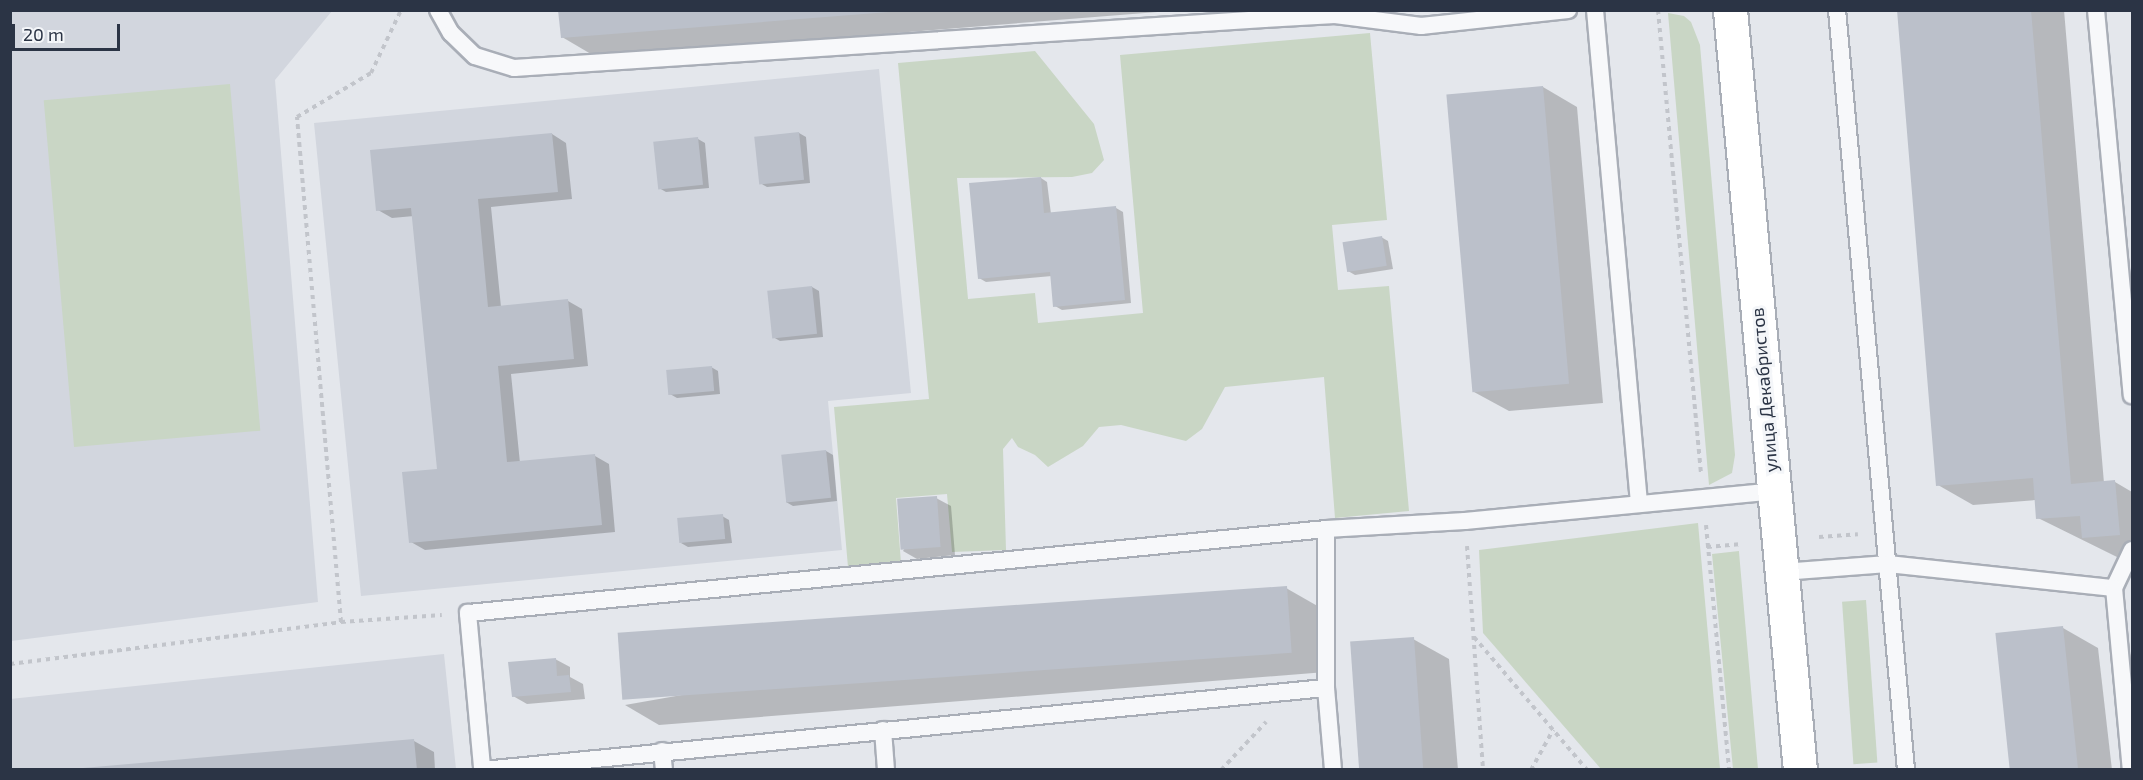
<!DOCTYPE html>
<meta charset="utf-8">
<style>
body{margin:0}
#map{position:relative;width:2143px;height:780px;overflow:hidden;background:#e4e7ec;font-family:"Exo 2",sans-serif}
div>[style]{position:absolute}
.built>*{inset:0;background:#d2d6de}
.green>*{inset:0;background:#c9d6c5;transform-origin:0 0}
.shadow>*{inset:0;background:#0003}
.building>*{inset:0;background:#bbc0ca;transform-origin:0 0}
.path>*{height:4px;margin-top:-2px;transform-origin:0;background:repeating-linear-gradient(90deg,#c2c5cb 0 4.5px,transparent 0 9px)}
.roads{filter:drop-shadow(2px 0 #a9aeb7) drop-shadow(-2px 0 #a9aeb7) drop-shadow(0 2px #a9aeb7) drop-shadow(0 -2px #a9aeb7)}
.service>*{height:16px;margin:-8px;padding:0 8px;transform-origin:8px;border-radius:8px;background:#f7f8fa}
.secondary>*{height:33px;margin:-16.5px;padding:0 16.5px;transform-origin:16.5px;border-radius:16.5px;background:#fff}
span{translate:-50% -50%;white-space:nowrap;text-align:center;line-height:1.15;-webkit-text-stroke:6px #f4f6f9;paint-order:stroke}
.street-label{font-size:18px;color:#2b3445}
.frame{position:absolute;inset:0;border:12px solid #2b3445;pointer-events:none}
.scale{position:absolute;left:12px;top:24px;width:108px;height:27px;box-sizing:border-box;border:3px solid #2b3445;border-top:0;padding-left:8px;font-size:18px;line-height:21px;white-space:nowrap;color:#2b3445;-webkit-text-stroke:4px #f4f6f9;paint-order:stroke}
</style>
<div id="map">
<div class="built">
<div style="clip-path:polygon(10px 11px,332px 11px,275px 80px,318px 602px,11px 641px)"></div>
<div style="clip-path:polygon(879px 69px,911px 393px,828px 401px,842px 550px,361px 596px,314px 123px)"></div>
<div style="clip-path:polygon(444px 654px,456px 769px,11px 769px,10px 699px)"></div>
</div>
<div class="green">
<div style="clip-path:polygon(1668px 13px,1684px 16px,1691px 22px,1700px 45px,1735px 455px,1732px 473px,1709px 485px)"></div>
<div style="clip-path:polygon(1370px 33px,1387px 220px,1332px 225px,1338px 290px,1389px 286px,1409px 511px,1335px 518px,1324px 377px,1225px 387px,1202px 429px,1186px 441px,1121px 425px,1099px 427px,1083px 446px,1048px 467px,1035px 455px,1018px 447px,1012px 438px,1003px 449px,1006px 550px,952px 552px,947px 494px,896px 498px,901px 563px,848px 567px,834px 407px,929px 399px,898px 63px,1035px 51px,1094px 124px,1104px 160px,1092px 173px,1072px 177px,957px 178px,968px 299px,1035px 293px,1038px 323px,1143px 313px,1120px 55px)"></div>
<div style="left:230px;top:84px;width:348px;height:187px;rotate:85deg"></div>
<div style="clip-path:polygon(1698px 523px,1720px 769px,1601px 769px,1483px 633px,1479px 550px)"></div>
<div style="clip-path:polygon(1739px 551px,1739px 552px,1758px 769px,1733px 769px,1712px 554px)"></div>
<div style="left:1866px;top:600px;width:163px;height:24px;rotate:86deg"></div>
</div>
<div class="shadow">
<div style="clip-path:polygon(560px 10px,1183px 10px,596px 57px,562px 37px)"></div>
<div style="clip-path:polygon(1899px 10px,2064px 10px,2104px 483px,2115px 482px,2132px 492px,2132px 557px,2119px 558px,2038px 518px,2036px 500px,1973px 505px,1938px 485px)"></div>
<div style="clip-path:polygon(1543px 87px,1577px 107px,1603px 403px,1509px 411px,1474px 392px)"></div>
<div style="clip-path:polygon(799px 133px,806px 137px,810px 183px,767px 187px,760px 183px)"></div>
<div style="clip-path:polygon(552px 134px,566px 143px,572px 199px,491px 207px,501px 307px,568px 301px,582px 309px,588px 366px,511px 374px,520px 463px,595px 456px,609px 464px,615px 532px,425px 550px,411px 542px,438px 470px,414px 216px,392px 218px,378px 210px)"></div>
<div style="clip-path:polygon(698px 139px,705px 143px,709px 188px,666px 192px,659px 188px)"></div>
<div style="clip-path:polygon(1041px 178px,1047px 182px,1051px 214px,1116px 208px,1123px 212px,1131px 303px,1062px 310px,1055px 306px,1052px 276px,986px 282px,979px 278px)"></div>
<div style="clip-path:polygon(1381px 237px,1388px 241px,1393px 269px,1355px 275px,1348px 271px)"></div>
<div style="clip-path:polygon(812px 287px,819px 291px,823px 337px,780px 341px,773px 337px)"></div>
<div style="clip-path:polygon(711px 367px,718px 371px,720px 394px,677px 398px,670px 394px)"></div>
<div style="clip-path:polygon(826px 451px,833px 455px,837px 501px,793px 506px,786px 502px)"></div>
<div style="clip-path:polygon(936px 498px,951px 506px,955px 555px,917px 559px,903px 551px)"></div>
<div style="clip-path:polygon(722px 516px,729px 520px,732px 543px,688px 547px,681px 543px)"></div>
<div style="clip-path:polygon(1286px 588px,1321px 608px,1326px 672px,659px 725px,625px 705px)"></div>
<div style="clip-path:polygon(2063px 628px,2098px 648px,2112px 770px,2012px 770px)"></div>
<div style="clip-path:polygon(1413px 639px,1449px 659px,1458px 770px,1361px 770px)"></div>
<div style="clip-path:polygon(555px 659px,570px 667px,570px 677px,583px 684px,585px 699px,527px 704px,513px 696px)"></div>
<div style="clip-path:polygon(414px 741px,434px 752px,435px 770px,82px 770px)"></div>
</div>
<div class="building">
<div style="clip-path:polygon(558px 10px,889px 10px,889px 12px,561px 38px)"></div>
<div style="clip-path:polygon(1897px 10px,2031px 10px,2071px 484px,2115px 480px,2120px 535px,2082px 538px,2080px 516px,2036px 519px,2033px 478px,1936px 486px)"></div>
<div style="left:1543px;top:86px;width:299px;height:97px;rotate:85deg"></div>
<div style="left:799px;top:132px;width:48px;height:45px;rotate:84deg"></div>
<div style="clip-path:polygon(552px 133px,558px 192px,478px 199px,488px 307px,568px 299px,574px 359px,498px 366px,507px 462px,595px 454px,602px 525px,409px 543px,402px 472px,437px 469px,411px 208px,376px 211px,370px 150px)"></div>
<div style="left:698px;top:137px;width:48px;height:45px;rotate:84deg"></div>
<div style="clip-path:polygon(1041px 177px,1044px 213px,1116px 206px,1125px 300px,1053px 307px,1050px 272px,978px 279px,969px 183px)"></div>
<div style="left:1382px;top:236px;width:30px;height:40px;rotate:81deg"></div>
<div style="left:812px;top:286px;width:48px;height:45px;rotate:84deg"></div>
<div style="left:712px;top:366px;width:25px;height:46px;rotate:85deg"></div>
<div style="left:826px;top:450px;width:48px;height:45px;rotate:84deg"></div>
<div style="left:937px;top:496px;width:51px;height:40px;rotate:86deg"></div>
<div style="left:723px;top:514px;width:25px;height:46px;rotate:85deg"></div>
<div style="left:1287px;top:586px;width:67px;height:671px;rotate:86deg"></div>
<div style="left:2063px;top:626px;width:145px;height:68px;rotate:84deg"></div>
<div style="left:1414px;top:637px;width:133px;height:64px;rotate:86deg"></div>
<div style="clip-path:polygon(556px 658px,557px 676px,569px 675px,571px 692px,512px 697px,508px 662px)"></div>
<div style="clip-path:polygon(414px 739px,417px 770px,84px 770px,83px 768px)"></div>
</div>
<div class="path">
<div style="left:1658px;top:10px;width:465px;rotate:84.7deg"></div>
<div style="left:1706px;top:525px;width:246px;rotate:84.6deg"></div>
<div style="left:1819px;top:537px;width:39px;rotate:-4deg"></div>
<div style="left:1467px;top:546px;width:225px;rotate:85.9deg"></div>
<div style="left:1707px;top:547px;width:35px;rotate:-5deg"></div>
<div style="left:341px;top:622px;width:507px;rotate:-94.98deg"></div>
<div style="left:297px;top:117px;width:86px;rotate:-30.7deg"></div>
<div style="left:371px;top:73px;width:70px;rotate:-64.5deg"></div>
<div style="left:1474px;top:637px;width:175px;rotate:49.6deg"></div>
<div style="left:10px;top:664px;width:334px;rotate:-7.2deg"></div>
<div style="left:341px;top:622px;width:101px;rotate:-4deg"></div>
<div style="left:1221px;top:770px;width:66px;rotate:-46.8deg"></div>
<div style="left:1531px;top:770px;width:46px;rotate:-61.2deg"></div>
</div>
<div class="roads">
<div class="service">
<div style="left:438px;top:10px;width:26px;rotate:61deg"></div>
<div style="left:451px;top:33px;width:33px;rotate:44deg"></div>
<div style="left:475px;top:56px;width:41px;rotate:17.1deg"></div>
<div style="left:514px;top:68px;width:752px;rotate:-3.74deg"></div>
<div style="left:1264px;top:19px;width:71px;rotate:-3.2deg"></div>
<div style="left:1335px;top:15px;width:87px;rotate:7.3deg"></div>
<div style="left:1421px;top:26px;width:148px;rotate:-6.2deg"></div>
<div style="left:1595px;top:10px;width:495px;rotate:84.9deg"></div>
<div style="left:1837px;top:10px;width:763px;rotate:84.81deg"></div>
<div style="left:2096px;top:10px;width:387px;rotate:84.7deg"></div>
<div style="left:1782px;top:572px;width:106px;rotate:-4.3deg"></div>
<div style="left:1888px;top:564px;width:227px;rotate:6.1deg"></div>
<div style="left:2114px;top:588px;width:42px;rotate:-64.7deg"></div>
<div style="left:2114px;top:588px;width:183px;rotate:84.7deg"></div>
<div style="left:1326px;top:688px;width:82px;rotate:85.1deg"></div>
<div style="left:883px;top:730px;width:40px;rotate:85.7deg"></div>
<div style="left:662px;top:751px;width:19px;rotate:84deg"></div>
<div style="left:482px;top:767px;width:155px;rotate:-95.2deg"></div>
<div style="left:468px;top:613px;width:862px;rotate:-5.59deg"></div>
<div style="left:483px;top:770px;width:847px;rotate:-5.56deg"></div>
<div style="left:1326px;top:688px;width:159px;rotate:-90deg"></div>
<div style="left:1326px;top:529px;width:139px;rotate:-3.3deg"></div>
<div style="left:1465px;top:521px;width:310px;rotate:-5.5deg"></div>
</div>
<div class="secondary">
<div style="left:1730px;top:10px;width:763px;rotate:84.74deg"></div>
</div>
</div>
<div class="street-label">
<span style="left:1764px;top:390px;rotate:-95deg">улица Декабристов</span>
</div>
<div class="frame"></div>
<div class="scale">20 m</div>
</div>
